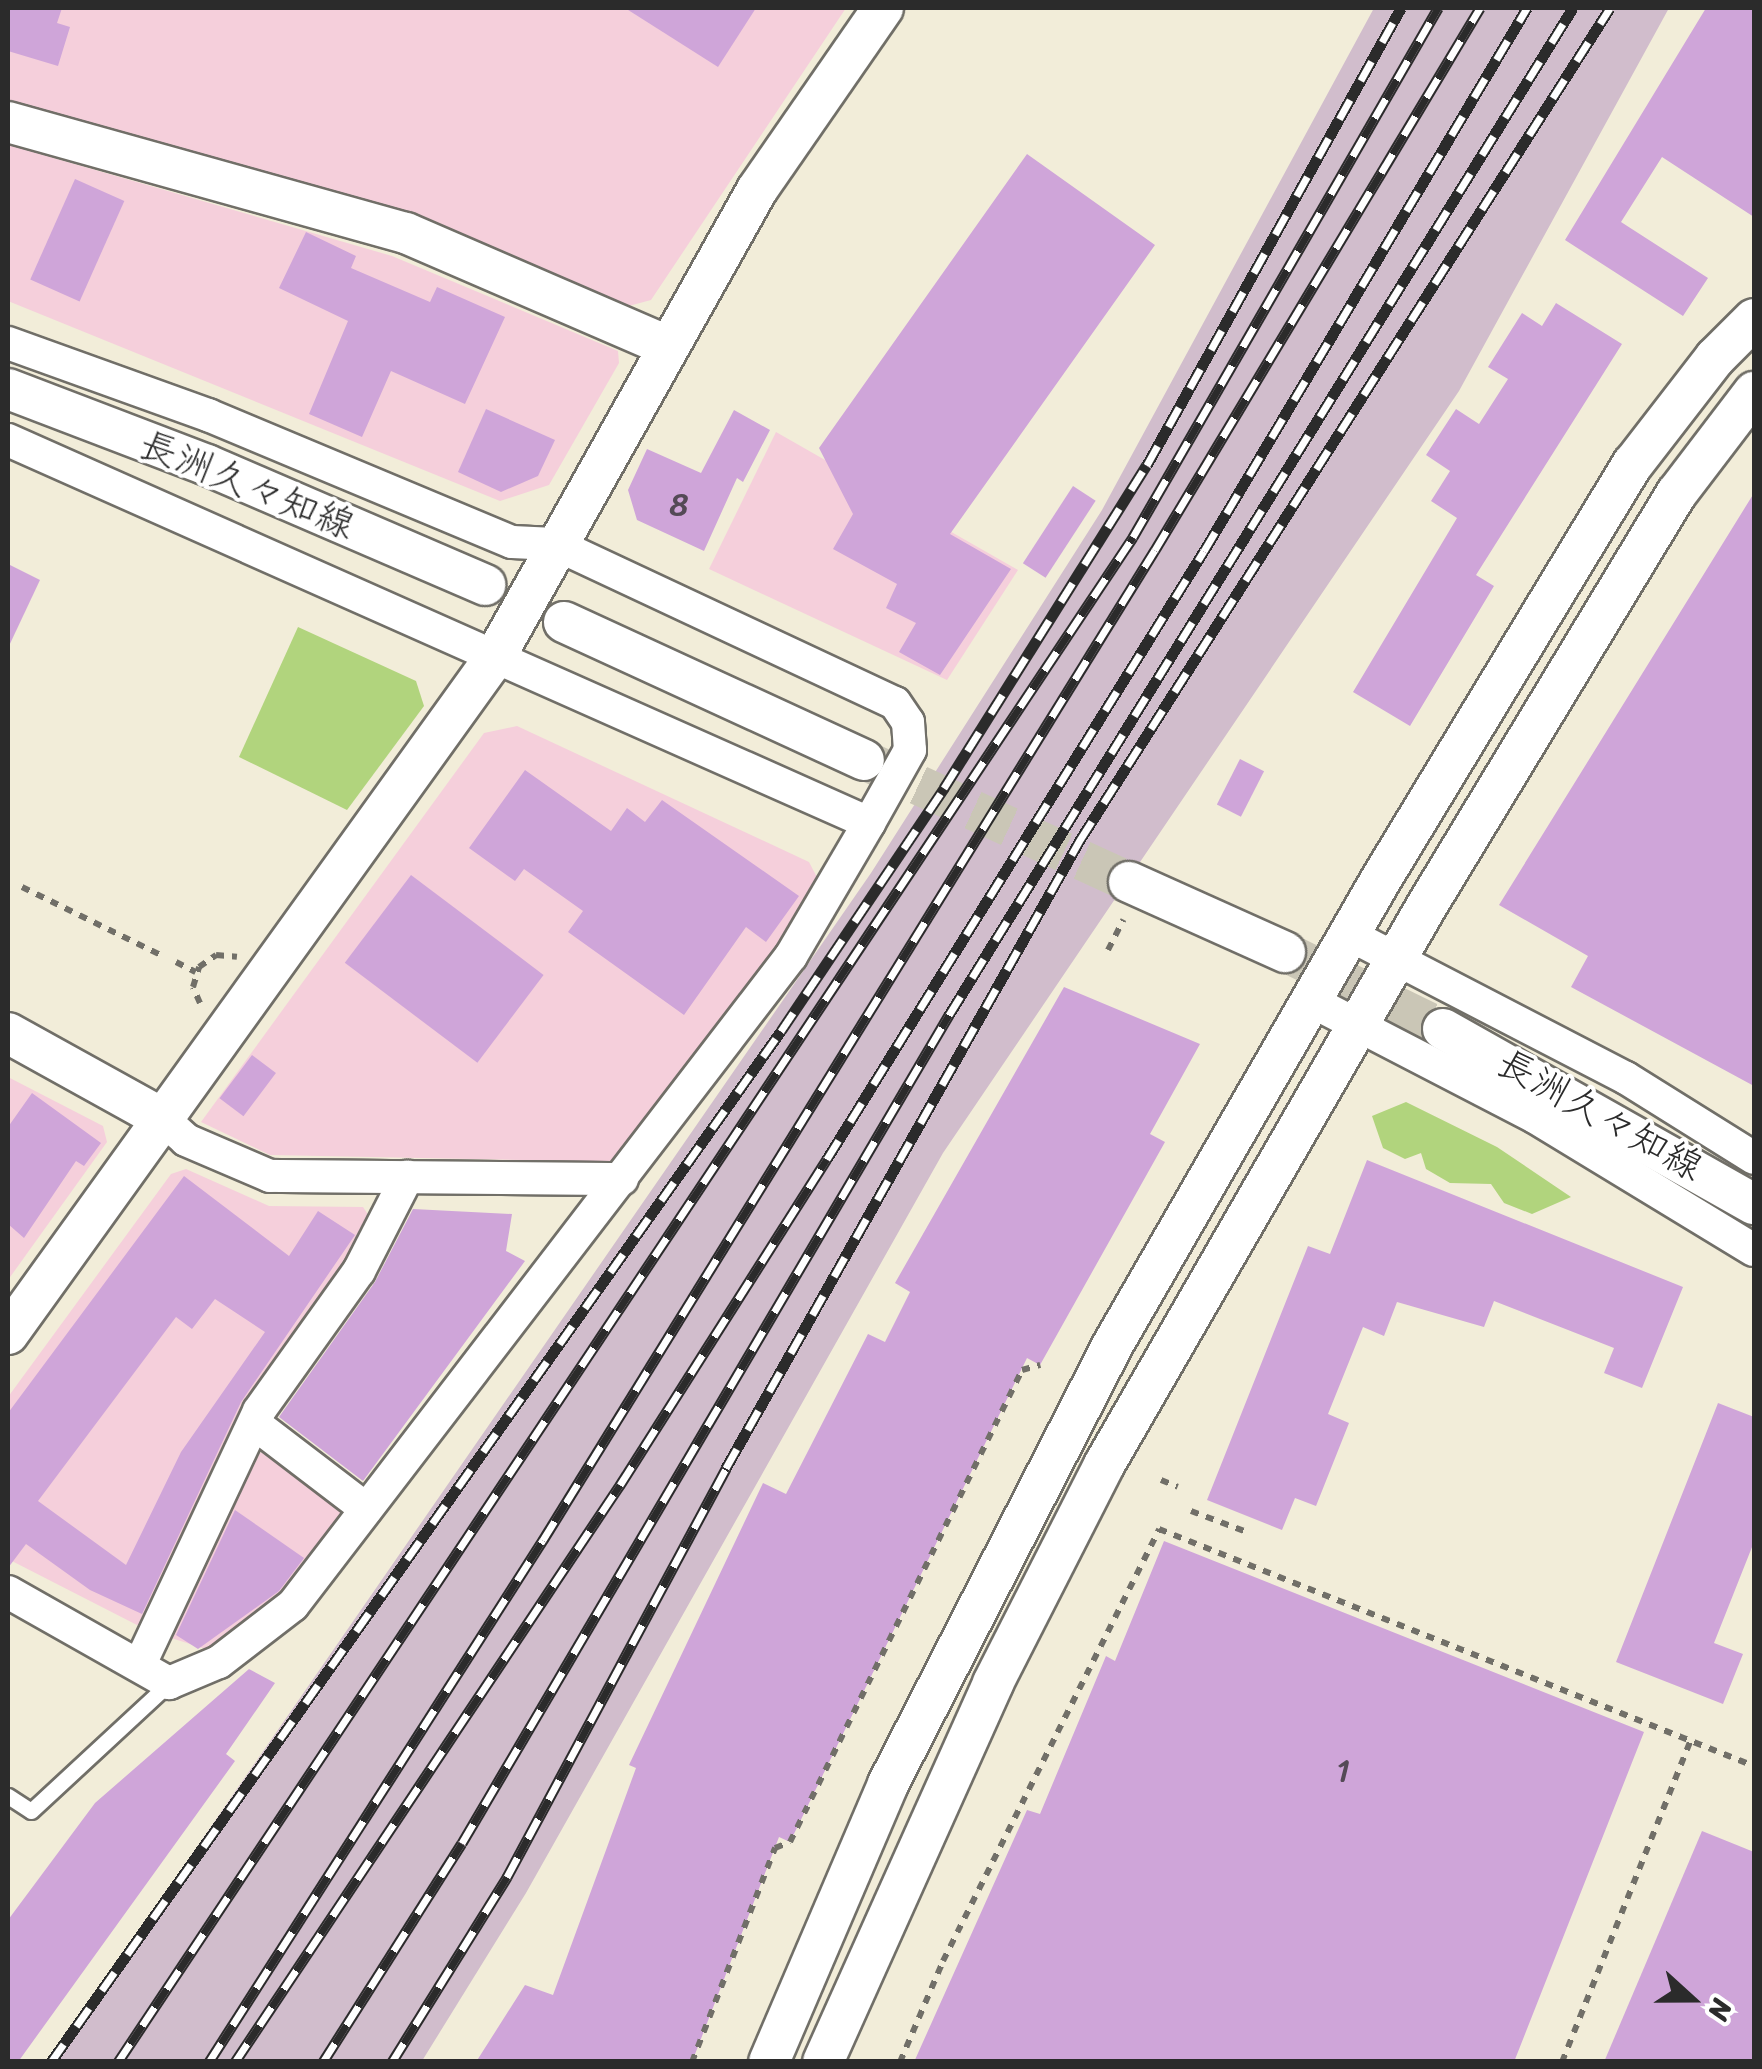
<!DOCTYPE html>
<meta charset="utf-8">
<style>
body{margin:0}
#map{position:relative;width:1762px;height:2069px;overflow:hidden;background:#f2edd9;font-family:Sriracha,"Klee One",sans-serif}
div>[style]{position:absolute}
.built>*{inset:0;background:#f5cfdb}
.industrial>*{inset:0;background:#d1bdcc}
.green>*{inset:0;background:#b1d47d}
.building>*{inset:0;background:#cfa5d9;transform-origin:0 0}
.tertiary-tunnel>*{height:40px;margin-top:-20px;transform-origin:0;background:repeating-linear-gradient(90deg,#cac6b6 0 40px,transparent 0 60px)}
.path>*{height:6px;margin-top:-3px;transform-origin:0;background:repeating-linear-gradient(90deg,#716f68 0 8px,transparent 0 16px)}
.roads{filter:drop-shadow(2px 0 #716f68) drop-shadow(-2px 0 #716f68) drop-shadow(0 2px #716f68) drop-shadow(0 -2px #716f68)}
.service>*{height:15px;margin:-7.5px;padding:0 7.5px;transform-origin:7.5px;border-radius:7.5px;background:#fff}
.minor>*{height:32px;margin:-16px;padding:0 16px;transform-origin:16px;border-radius:16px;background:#fff}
.tertiary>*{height:40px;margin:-20px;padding:0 20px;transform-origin:20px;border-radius:20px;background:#fff}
.rail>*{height:11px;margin-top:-5.5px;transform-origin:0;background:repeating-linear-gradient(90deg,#fff 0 22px,#2b2b2b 0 44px);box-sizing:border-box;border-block:2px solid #2b2b2b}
span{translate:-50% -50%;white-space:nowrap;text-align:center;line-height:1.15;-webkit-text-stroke:8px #fff;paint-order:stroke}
.number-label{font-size:32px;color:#544a56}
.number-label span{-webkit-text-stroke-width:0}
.street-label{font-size:38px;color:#2b2b2b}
.frame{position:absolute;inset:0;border:10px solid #2b2b2b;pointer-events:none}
.north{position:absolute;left:1642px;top:1949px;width:100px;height:100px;-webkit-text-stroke:8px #fff;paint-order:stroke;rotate:111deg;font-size:28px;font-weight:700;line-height:40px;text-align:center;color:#2b2b2b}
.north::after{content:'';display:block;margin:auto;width:35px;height:45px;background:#2b2b2b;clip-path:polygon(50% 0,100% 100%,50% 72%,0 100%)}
</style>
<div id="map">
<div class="built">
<div style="clip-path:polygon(8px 8px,846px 8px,651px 300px,625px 307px,396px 213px,8px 100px)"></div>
<div style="clip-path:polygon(9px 145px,392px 256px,618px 351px,619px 363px,549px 485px,500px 501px,8px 301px)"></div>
<div style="clip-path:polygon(776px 432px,1018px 570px,947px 680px,709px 569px)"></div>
<div style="clip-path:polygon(517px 726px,809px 862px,822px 887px,623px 1162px,270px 1155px,201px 1122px,484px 733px)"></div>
<div style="clip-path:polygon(8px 1077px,103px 1126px,107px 1142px,8px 1280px)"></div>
<div style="clip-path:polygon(186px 1169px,269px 1206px,363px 1207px,373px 1222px,151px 1620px,137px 1625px,8px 1559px,8px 1397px,171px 1174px)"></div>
<div style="clip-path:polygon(274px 1449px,342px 1499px,344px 1522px,284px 1599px,212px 1651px,168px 1637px,260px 1453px)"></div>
</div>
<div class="industrial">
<div style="clip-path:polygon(1374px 8px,1669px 8px,1459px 391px,943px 1153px,526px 1893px,422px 2061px,48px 2062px,871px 873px,1102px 510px)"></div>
</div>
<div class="green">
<div style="clip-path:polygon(298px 627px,416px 681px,424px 706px,347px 810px,239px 757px)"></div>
<div style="clip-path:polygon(1406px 1102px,1497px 1147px,1571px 1197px,1532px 1214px,1504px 1203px,1491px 1184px,1450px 1183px,1426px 1169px,1421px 1153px,1405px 1159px,1383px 1148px,1372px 1116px)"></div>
</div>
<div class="building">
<div style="clip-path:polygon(8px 8px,62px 8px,57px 23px,70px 27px,58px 66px,8px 51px)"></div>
<div style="clip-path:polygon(625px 8px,756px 8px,718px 67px)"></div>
<div style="clip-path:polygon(1706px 8px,1754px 8px,1754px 217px,1662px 157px,1621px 222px,1708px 278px,1683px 316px,1565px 240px)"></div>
<div style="clip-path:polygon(1027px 154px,1155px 245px,950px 534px,1011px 569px,940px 675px,899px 652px,916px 623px,886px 608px,897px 584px,833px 549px,853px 514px,819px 448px)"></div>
<div style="left:75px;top:179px;width:54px;height:110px;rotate:24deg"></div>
<div style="clip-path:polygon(306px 232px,356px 256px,351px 268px,430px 302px,437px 287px,505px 317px,465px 404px,391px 371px,362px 437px,309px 414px,348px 321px,279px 288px)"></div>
<div style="clip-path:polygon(1556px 303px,1622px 344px,1476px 575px,1494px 586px,1410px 726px,1353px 692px,1457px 518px,1431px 501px,1450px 471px,1426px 455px,1456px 409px,1479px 424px,1508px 379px,1488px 367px,1522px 313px,1542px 326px)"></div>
<div style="clip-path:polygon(486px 409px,555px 440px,538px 476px,501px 492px,458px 472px)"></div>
<div style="clip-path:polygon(734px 410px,770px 430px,743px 482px,737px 478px,704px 551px,637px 520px,628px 490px,647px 449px,701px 473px)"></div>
<div style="left:1073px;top:486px;width:27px;height:92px;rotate:33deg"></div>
<div style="clip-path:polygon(1754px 493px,1754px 1086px,1571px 987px,1588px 956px,1499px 905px)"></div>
<div style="clip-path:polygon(8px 564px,40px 580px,8px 648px)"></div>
<div style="left:1240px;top:759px;width:27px;height:51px;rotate:27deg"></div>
<div style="clip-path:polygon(525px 770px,611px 831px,627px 808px,645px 822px,662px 800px,799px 896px,766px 942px,746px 927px,684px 1015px,568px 932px,583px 911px,524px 869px,515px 881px,469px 848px)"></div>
<div style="left:411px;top:875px;width:166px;height:110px;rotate:37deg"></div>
<div style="clip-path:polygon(1064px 987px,1200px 1044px,1150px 1134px,1165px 1142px,1040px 1365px,1027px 1358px,790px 1842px,779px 1837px,692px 2062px,476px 2062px,525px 1985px,553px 1995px,636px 1768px,629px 1765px,763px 1483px,786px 1494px,868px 1334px,885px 1342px,910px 1292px,895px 1283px)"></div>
<div style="left:252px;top:1055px;width:30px;height:54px;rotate:37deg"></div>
<div style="clip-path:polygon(32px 1093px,101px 1143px,84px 1166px,76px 1161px,24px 1238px,8px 1224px,8px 1127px)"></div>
<div style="clip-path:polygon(1367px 1160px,1683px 1287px,1642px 1388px,1604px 1373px,1614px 1348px,1494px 1301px,1484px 1327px,1397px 1302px,1384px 1336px,1363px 1327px,1328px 1414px,1349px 1423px,1316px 1506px,1295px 1498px,1282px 1530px,1207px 1500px,1308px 1246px,1330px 1254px)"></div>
<div style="clip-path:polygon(evenodd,184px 1176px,289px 1256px,318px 1211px,355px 1235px,241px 1402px,142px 1614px,90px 1590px,26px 1544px,8px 1568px,8px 1413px,184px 1176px,215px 1299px,265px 1332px,181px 1452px,126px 1565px,38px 1501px,176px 1317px,192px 1329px,215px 1299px)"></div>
<div style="clip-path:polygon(413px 1209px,512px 1214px,506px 1251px,525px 1261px,363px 1481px,279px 1417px,375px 1282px)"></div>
<div style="clip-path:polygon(1718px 1403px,1754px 1417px,1754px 1542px,1714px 1643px,1743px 1654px,1723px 1704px,1616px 1662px)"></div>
<div style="clip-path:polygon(235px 1510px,304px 1558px,279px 1591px,198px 1649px,176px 1635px)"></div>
<div style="clip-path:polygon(1164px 1541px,1644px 1732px,1514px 2062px,914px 2062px,1027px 1810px,1040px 1814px,1106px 1656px,1115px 1661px)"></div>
<div style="clip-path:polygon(249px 1669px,275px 1683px,226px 1754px,235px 1761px,18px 2062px,8px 2062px,8px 1920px,95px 1803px)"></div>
<div style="clip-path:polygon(1702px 1831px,1754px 1852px,1754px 2062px,1604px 2062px)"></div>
</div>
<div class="tertiary-tunnel">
<div style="left:864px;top:760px;width:292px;rotate:24.7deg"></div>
<div style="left:1285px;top:952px;width:176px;rotate:26deg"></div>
</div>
<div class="path">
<div style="left:22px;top:887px;width:157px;rotate:26.1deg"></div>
<div style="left:1108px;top:950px;width:34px;rotate:-63deg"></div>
<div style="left:176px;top:962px;width:22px;rotate:27deg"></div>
<div style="left:200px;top:1003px;width:17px;rotate:-114deg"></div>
<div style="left:193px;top:987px;width:21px;rotate:-73deg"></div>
<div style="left:199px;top:967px;width:21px;rotate:-35deg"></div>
<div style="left:216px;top:955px;width:21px;rotate:5deg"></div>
<div style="left:1161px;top:1480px;width:18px;rotate:22deg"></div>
<div style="left:1191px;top:1511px;width:60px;rotate:20.6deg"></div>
<div style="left:692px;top:2062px;width:230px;rotate:-68.8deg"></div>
<div style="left:775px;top:1848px;width:16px;rotate:-22deg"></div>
<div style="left:790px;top:1842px;width:526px;rotate:-63.82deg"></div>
<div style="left:1022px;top:1370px;width:19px;rotate:-16deg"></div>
<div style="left:900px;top:2062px;width:110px;rotate:-66.9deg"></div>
<div style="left:943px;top:1961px;width:483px;rotate:-63.4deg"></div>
<div style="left:1159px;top:1529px;width:640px;rotate:21.72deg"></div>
<div style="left:1562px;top:2062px;width:345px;rotate:-68.2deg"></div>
</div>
<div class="roads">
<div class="service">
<div style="left:8px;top:1796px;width:27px;rotate:33deg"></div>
<div style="left:31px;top:1811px;width:188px;rotate:-42.8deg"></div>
</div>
<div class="minor">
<div style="left:8px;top:343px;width:213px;rotate:19.8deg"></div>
<div style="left:208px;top:415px;width:329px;rotate:22.7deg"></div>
<div style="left:512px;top:542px;width:43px;rotate:2.7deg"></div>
<div style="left:555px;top:544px;width:375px;rotate:25.1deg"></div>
<div style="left:895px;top:703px;width:23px;rotate:56deg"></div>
<div style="left:908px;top:722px;width:28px;rotate:86deg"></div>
<div style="left:910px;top:750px;width:84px;rotate:119.3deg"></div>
<div style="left:869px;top:823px;width:942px;rotate:-156.02deg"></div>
<div style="left:1350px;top:935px;width:311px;rotate:27.4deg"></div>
<div style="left:1626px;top:1078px;width:151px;rotate:32deg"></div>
<div style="left:1313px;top:1002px;width:250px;rotate:27.4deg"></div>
<div style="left:1535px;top:1117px;width:256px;rotate:31.3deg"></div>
<div style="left:163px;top:1119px;width:31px;rotate:42deg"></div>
<div style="left:186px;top:1140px;width:91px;rotate:23.2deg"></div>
<div style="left:270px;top:1176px;width:352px;rotate:0.5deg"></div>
<div style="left:255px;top:1424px;width:140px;rotate:37.4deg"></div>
<div style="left:8px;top:1592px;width:185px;rotate:29.5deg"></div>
<div style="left:169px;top:1683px;width:54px;rotate:-22.8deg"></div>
<div style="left:219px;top:1662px;width:93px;rotate:-37.6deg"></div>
<div style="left:293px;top:1605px;width:818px;rotate:-52.5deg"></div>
<div style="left:791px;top:956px;width:154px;rotate:-59.6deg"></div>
<div style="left:141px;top:1662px;width:277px;rotate:-64.8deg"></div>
<div style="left:259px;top:1411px;width:172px;rotate:-54.5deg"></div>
<div style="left:359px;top:1271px;width:106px;rotate:-62.9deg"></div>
</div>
<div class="tertiary">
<div style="left:8px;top:122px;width:413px;rotate:15.6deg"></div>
<div style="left:406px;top:233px;width:282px;rotate:23.4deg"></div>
<div style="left:8px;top:389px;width:213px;rotate:20.9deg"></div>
<div style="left:207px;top:465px;width:303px;rotate:23.3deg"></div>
<div style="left:564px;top:622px;width:330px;rotate:24.7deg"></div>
<div style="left:1129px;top:882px;width:171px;rotate:24.2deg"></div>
<div style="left:1443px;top:1029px;width:357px;rotate:29.4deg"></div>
<div style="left:8px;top:1033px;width:177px;rotate:29deg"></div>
<div style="left:8px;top:1334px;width:834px;rotate:-54.27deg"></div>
<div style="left:495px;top:657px;width:535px;rotate:-60.71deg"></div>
<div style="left:757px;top:190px;width:221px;rotate:-55.3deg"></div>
<div style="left:769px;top:2062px;width:302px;rotate:-66.8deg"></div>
<div style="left:888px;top:1784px;width:492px;rotate:-62.9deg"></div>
<div style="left:1112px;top:1346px;width:537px;rotate:-60.04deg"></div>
<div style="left:1380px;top:881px;width:488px;rotate:-58.8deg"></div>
<div style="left:1633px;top:464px;width:134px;rotate:-52.3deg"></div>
<div style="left:1715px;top:358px;width:55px;rotate:-45deg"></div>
<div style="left:823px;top:2062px;width:415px;rotate:-65.8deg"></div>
<div style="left:993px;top:1683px;width:245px;rotate:-63deg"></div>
<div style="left:1104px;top:1465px;width:644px;rotate:-60.01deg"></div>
<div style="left:1426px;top:907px;width:484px;rotate:-58.8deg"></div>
<div style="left:1677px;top:493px;width:127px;rotate:-52.7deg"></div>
</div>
</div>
<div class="rail">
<div style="left:51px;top:2062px;width:1263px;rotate:-54.7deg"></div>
<div style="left:781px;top:1031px;width:293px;rotate:-56.1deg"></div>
<div style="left:944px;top:788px;width:381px;rotate:-57.9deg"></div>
<div style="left:1147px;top:465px;width:523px;rotate:-60.93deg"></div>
<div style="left:118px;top:2062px;width:1832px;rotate:-56.35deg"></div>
<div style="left:1133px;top:537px;width:611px;rotate:-60.03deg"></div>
<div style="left:209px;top:2062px;width:620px;rotate:-57.39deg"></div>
<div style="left:543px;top:1540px;width:1164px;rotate:-58.28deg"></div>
<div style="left:1155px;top:550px;width:632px;rotate:-59.05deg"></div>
<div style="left:235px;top:2062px;width:694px;rotate:-56.29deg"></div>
<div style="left:620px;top:1485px;width:386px;rotate:-57.6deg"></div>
<div style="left:827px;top:1159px;width:715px;rotate:-58.2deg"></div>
<div style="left:1204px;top:551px;width:632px;rotate:-59.25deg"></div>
<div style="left:323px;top:2062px;width:259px;rotate:-57.6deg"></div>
<div style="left:462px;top:1843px;width:961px;rotate:-59.54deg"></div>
<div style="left:949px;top:1015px;width:1185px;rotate:-58.22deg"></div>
<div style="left:392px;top:2062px;width:218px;rotate:-58.1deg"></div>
<div style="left:507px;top:1877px;width:464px;rotate:-61.8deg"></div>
<div style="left:726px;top:1468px;width:721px;rotate:-60.59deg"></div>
<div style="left:1080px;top:840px;width:986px;rotate:-57.5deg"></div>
</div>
<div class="number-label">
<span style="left:679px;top:505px">8</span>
<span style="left:1343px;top:1771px">1</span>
</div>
<div class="street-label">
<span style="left:247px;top:485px;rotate:22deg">長洲久々知線</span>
<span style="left:1600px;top:1115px;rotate:29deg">長洲久々知線</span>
</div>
<div class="frame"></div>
<div class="north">N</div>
</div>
